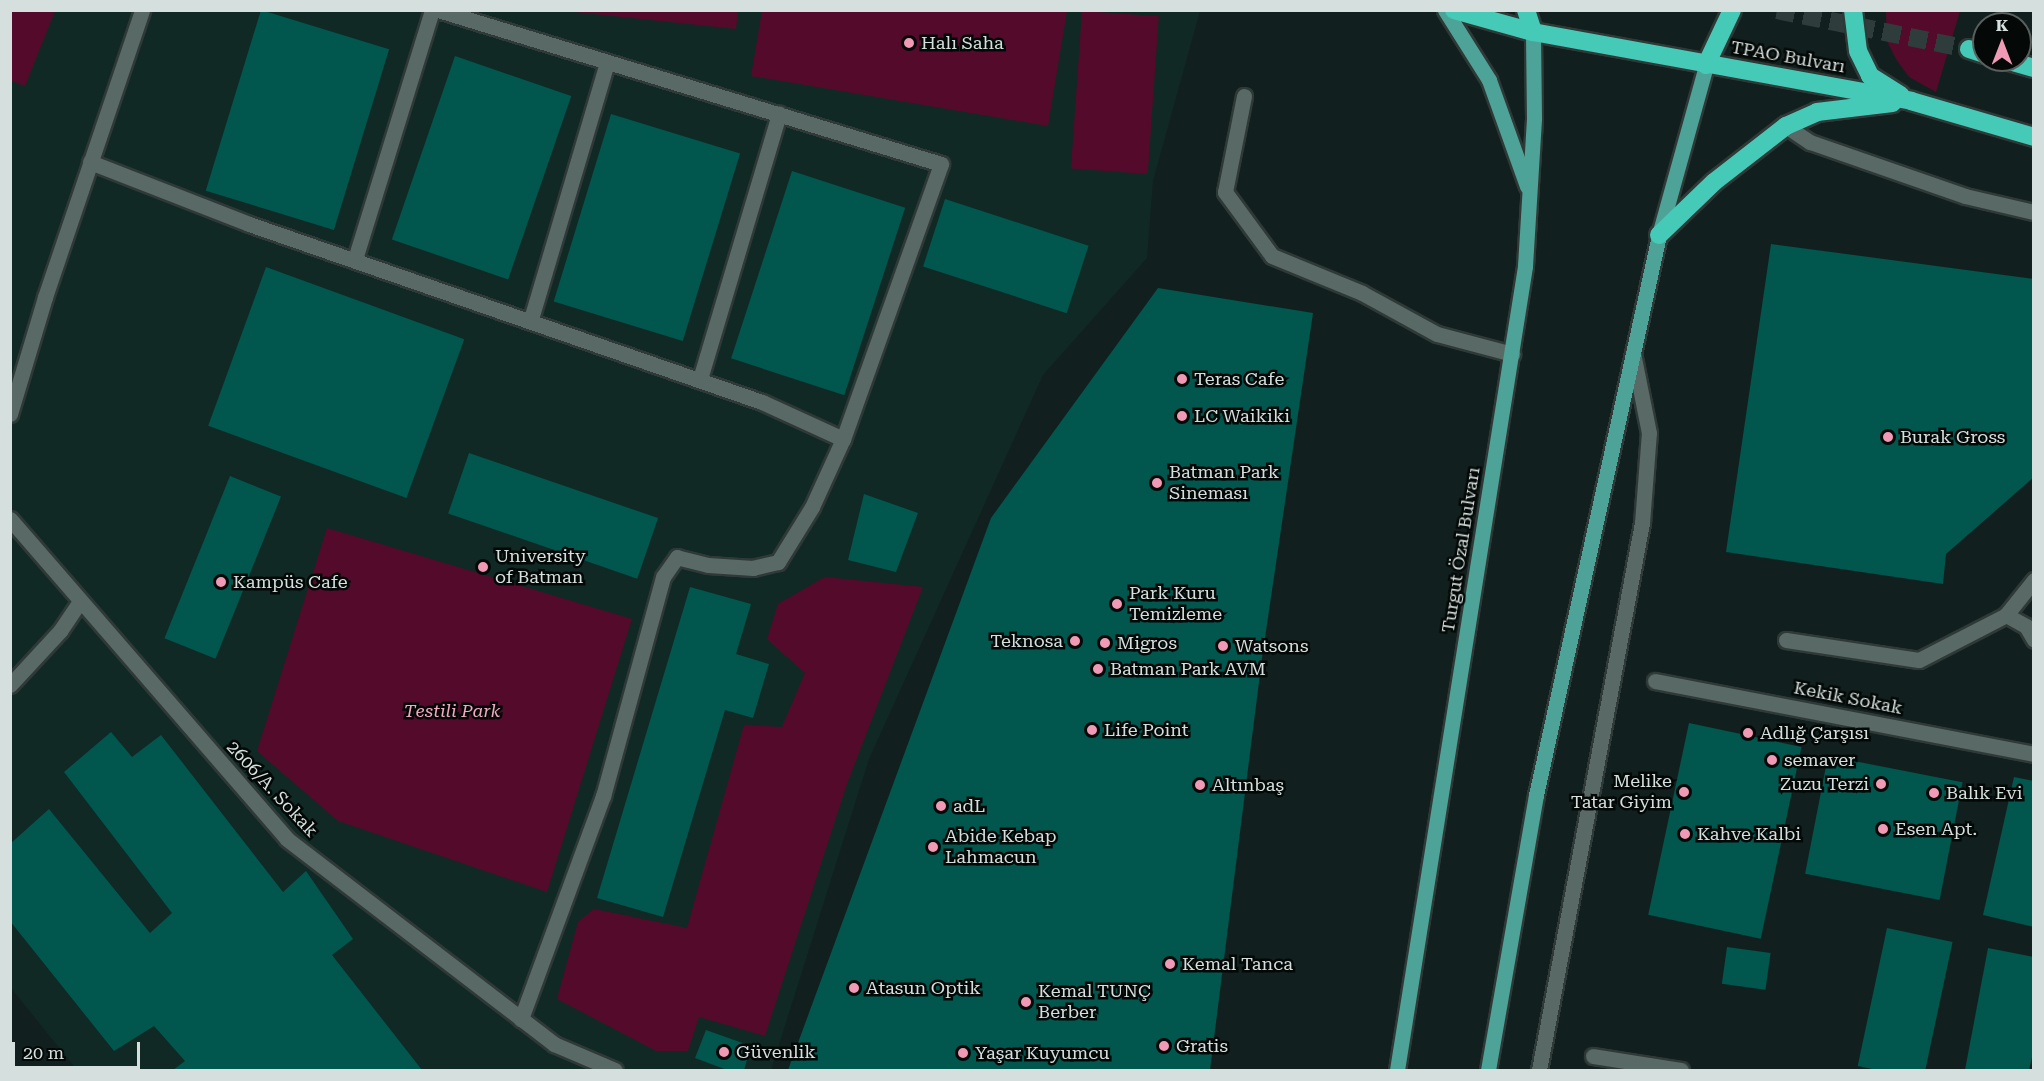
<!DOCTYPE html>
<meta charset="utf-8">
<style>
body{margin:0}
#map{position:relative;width:2044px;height:1081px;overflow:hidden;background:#11201e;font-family:"Roboto Serif",serif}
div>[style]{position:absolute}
.built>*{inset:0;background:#102925}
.green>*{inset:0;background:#540b2b;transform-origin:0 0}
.building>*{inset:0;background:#01564d;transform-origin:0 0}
.highway-tunnel>*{height:18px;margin-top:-9px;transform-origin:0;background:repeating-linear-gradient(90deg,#2e3d3b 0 18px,transparent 0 27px)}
.roads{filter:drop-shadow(2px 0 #2f3937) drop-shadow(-2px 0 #2f3937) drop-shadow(0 2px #2f3937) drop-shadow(0 -2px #2f3937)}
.minor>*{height:15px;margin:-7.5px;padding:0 7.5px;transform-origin:7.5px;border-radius:7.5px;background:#586966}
.major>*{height:15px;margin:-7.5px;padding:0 7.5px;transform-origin:7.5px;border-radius:7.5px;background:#4da397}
.highway>*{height:18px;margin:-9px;padding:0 9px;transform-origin:9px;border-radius:9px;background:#45cab8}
.dots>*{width:16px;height:16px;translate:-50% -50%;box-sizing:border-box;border:3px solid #040907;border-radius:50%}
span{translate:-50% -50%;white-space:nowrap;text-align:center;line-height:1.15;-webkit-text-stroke:5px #040907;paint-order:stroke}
.poi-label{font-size:18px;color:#d5dfdd}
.left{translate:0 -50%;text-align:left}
.right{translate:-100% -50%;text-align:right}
.street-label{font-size:18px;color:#d5dfdd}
.park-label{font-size:18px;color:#f3a9bf;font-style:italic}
.frame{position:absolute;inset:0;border:12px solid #d5dfdd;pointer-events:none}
.north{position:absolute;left:1972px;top:12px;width:60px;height:60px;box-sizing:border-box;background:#040907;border:2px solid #585f5d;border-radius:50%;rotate:0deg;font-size:16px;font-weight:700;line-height:24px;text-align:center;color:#d5dfdd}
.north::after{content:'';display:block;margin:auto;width:21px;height:27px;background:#f09ab5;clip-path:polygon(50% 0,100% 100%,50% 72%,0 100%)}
.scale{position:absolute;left:12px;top:1042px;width:128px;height:27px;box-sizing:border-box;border:3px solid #d5dfdd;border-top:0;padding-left:8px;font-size:18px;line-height:21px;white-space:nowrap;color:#d5dfdd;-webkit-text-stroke:4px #040907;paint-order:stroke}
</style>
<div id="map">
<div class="built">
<div style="clip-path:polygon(11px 11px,1200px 11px,1153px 181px,1147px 258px,1043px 375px,869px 759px,771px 1070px,77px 1070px,11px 988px)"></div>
</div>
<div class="green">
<div style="clip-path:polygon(11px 10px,55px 11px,25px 86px,11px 81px)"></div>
<div style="clip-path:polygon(565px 11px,738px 10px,738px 11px,736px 29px)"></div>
<div style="clip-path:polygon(762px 11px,1067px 11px,1048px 126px,751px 76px)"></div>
<div style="left:1082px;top:11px;width:77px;height:158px;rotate:4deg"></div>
<div style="clip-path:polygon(1886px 11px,1960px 11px,1936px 92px,1909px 77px,1896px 59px,1887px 41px)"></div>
<div style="clip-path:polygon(327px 528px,632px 619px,547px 892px,338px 821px,257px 751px)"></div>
<div style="clip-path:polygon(825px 577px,923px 587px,847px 784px,765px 1036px,699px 1017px,688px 1051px,656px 1051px,557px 999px,578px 922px,594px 909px,687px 928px,744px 725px,782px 727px,805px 673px,767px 639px,778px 604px)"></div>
</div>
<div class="building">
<div style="left:261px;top:10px;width:134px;height:189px;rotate:17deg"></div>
<div style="left:455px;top:56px;width:123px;height:194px;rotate:19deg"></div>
<div style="left:611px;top:114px;width:135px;height:196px;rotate:17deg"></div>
<div style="left:792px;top:171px;width:119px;height:197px;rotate:18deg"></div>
<div style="left:945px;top:199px;width:151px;height:71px;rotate:18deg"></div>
<div style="clip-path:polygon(1771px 244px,2034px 279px,2034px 477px,1946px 554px,1943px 584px,1726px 552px)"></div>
<div style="left:266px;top:267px;width:211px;height:169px;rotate:20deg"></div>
<div style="clip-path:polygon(1158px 288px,1313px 313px,1262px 658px,1210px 1070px,788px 1070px,991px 518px)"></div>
<div style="left:469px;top:453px;width:200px;height:64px;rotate:19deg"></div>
<div style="left:230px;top:476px;width:55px;height:175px;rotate:22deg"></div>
<div style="clip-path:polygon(864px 494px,918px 513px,896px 572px,848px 560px)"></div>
<div style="clip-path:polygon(690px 587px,751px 604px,736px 654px,769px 664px,753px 718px,725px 710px,663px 917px,597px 898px)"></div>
<div style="left:1689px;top:723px;width:115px;height:196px;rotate:12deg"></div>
<div style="clip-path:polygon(111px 732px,132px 757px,161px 735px,283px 892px,306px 871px,353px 939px,332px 955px,422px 1070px,173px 1070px,185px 1061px,154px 1026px,114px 1051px,10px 921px,10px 844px,49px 809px,150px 933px,172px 913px,64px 772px)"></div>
<div style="left:1828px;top:756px;width:137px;height:120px;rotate:11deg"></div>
<div style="clip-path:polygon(2014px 777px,2034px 781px,2034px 927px,1983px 915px)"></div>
<div style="left:1887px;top:928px;width:67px;height:141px;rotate:12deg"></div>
<div style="left:1727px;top:947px;width:44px;height:37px;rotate:8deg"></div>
<div style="clip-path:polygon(1988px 948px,2034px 957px,2034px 1049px,2029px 1070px,1965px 1070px)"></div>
<div style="clip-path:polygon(706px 1030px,751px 1046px,744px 1070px,727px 1070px,695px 1058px)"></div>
</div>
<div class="highway-tunnel">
<div style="left:1777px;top:10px;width:196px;rotate:11.5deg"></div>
</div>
<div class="roads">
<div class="minor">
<div style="left:438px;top:10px;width:526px;rotate:17.02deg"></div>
<div style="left:941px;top:164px;width:292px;rotate:109.6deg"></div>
<div style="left:843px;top:439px;width:75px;rotate:114.5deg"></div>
<div style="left:812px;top:507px;width:65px;rotate:121.7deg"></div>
<div style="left:778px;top:562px;width:26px;rotate:167deg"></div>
<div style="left:753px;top:568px;width:45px;rotate:-176.2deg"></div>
<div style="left:708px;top:565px;width:32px;rotate:-166deg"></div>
<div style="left:677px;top:557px;width:24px;rotate:125deg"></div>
<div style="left:663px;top:577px;width:227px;rotate:105.3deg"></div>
<div style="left:603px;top:796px;width:238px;rotate:110.2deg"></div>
<div style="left:1244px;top:96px;width:98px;rotate:101.2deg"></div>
<div style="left:1225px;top:192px;width:79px;rotate:53.7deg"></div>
<div style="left:1272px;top:256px;width:97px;rotate:22.3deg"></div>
<div style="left:1362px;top:293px;width:85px;rotate:28.7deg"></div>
<div style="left:1437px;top:334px;width:78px;rotate:14.9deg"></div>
<div style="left:1786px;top:126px;width:29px;rotate:34deg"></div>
<div style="left:1810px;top:142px;width:164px;rotate:19.2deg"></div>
<div style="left:1965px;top:196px;width:71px;rotate:13.1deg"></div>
<div style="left:90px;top:162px;width:171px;rotate:21.3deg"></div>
<div style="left:249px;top:224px;width:543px;rotate:19.14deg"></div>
<div style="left:762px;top:402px;width:89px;rotate:24.6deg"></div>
<div style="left:355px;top:259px;width:261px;rotate:-72.8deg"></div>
<div style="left:531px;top:319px;width:268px;rotate:-73.5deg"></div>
<div style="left:700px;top:379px;width:277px;rotate:-73.4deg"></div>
<div style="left:10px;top:414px;width:122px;rotate:-73.3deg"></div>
<div style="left:45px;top:297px;width:303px;rotate:-71.3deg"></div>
<div style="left:10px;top:519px;width:423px;rotate:49.1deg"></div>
<div style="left:287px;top:839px;width:337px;rotate:37.5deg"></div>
<div style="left:554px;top:1044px;width:66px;rotate:23.1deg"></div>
<div style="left:2006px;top:615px;width:23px;rotate:29deg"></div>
<div style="left:2026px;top:626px;width:16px;rotate:60deg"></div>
<div style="left:1786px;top:640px;width:134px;rotate:8.6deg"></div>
<div style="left:1919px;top:660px;width:98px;rotate:-27.3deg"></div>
<div style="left:2006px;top:615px;width:45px;rotate:-51.3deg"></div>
<div style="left:1655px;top:681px;width:386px;rotate:10.9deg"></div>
<div style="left:10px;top:685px;width:74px;rotate:-47.2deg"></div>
<div style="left:60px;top:631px;width:36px;rotate:-56deg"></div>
<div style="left:1593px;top:1056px;width:89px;rotate:9deg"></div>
<div style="left:1539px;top:1070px;width:557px;rotate:-79.34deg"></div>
<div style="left:1642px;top:523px;width:90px;rotate:-85.6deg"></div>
<div style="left:1649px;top:433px;width:82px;rotate:-101.3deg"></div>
</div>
<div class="major">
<div style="left:1445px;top:10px;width:83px;rotate:57.8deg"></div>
<div style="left:1489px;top:80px;width:113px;rotate:70.3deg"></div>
<div style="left:1397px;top:1070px;width:814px;rotate:-80.95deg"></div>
<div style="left:1525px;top:266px;width:148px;rotate:-86.5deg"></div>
<div style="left:1534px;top:118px;width:86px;rotate:-90.7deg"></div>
<div style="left:1488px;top:1070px;width:279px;rotate:-80.1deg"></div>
<div style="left:1536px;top:795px;width:573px;rotate:-77.61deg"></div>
<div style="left:1659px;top:235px;width:176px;rotate:-74.5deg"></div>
</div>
<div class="highway">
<div style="left:1454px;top:10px;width:82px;rotate:15.6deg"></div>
<div style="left:1533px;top:32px;width:384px;rotate:10.3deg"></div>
<div style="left:1911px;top:101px;width:128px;rotate:16.3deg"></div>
<div style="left:1526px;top:10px;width:23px;rotate:72deg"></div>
<div style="left:1853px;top:10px;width:41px;rotate:83deg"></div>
<div style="left:1858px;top:51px;width:28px;rotate:64deg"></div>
<div style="left:1870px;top:76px;width:36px;rotate:32deg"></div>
<div style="left:1969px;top:49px;width:16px;rotate:18deg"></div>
<div style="left:2006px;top:60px;width:29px;rotate:16deg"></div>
<div style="left:1706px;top:65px;width:61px;rotate:-64.7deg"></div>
<div style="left:1659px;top:235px;width:76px;rotate:-43.9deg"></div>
<div style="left:1714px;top:182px;width:91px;rotate:-37.9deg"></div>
<div style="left:1786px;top:126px;width:34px;rotate:-24deg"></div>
<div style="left:1817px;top:112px;width:76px;rotate:-6.8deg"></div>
</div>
</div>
<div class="dots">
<div style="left:909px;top:43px;background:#f09ab5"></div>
<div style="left:1182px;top:379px;background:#f09ab5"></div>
<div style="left:1182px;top:416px;background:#f09ab5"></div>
<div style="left:1888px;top:437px;background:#f09ab5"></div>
<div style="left:1157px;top:483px;background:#f09ab5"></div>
<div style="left:483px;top:567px;background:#f09ab5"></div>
<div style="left:221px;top:582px;background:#f09ab5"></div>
<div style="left:1117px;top:604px;background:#f09ab5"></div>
<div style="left:1075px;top:641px;background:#f09ab5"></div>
<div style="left:1105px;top:643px;background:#f09ab5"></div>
<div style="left:1223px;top:646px;background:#f09ab5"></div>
<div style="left:1098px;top:669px;background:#f09ab5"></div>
<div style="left:1092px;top:730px;background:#f09ab5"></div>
<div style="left:1748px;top:733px;background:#f09ab5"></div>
<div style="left:1772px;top:760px;background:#f09ab5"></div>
<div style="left:1881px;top:784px;background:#f09ab5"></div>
<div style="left:1200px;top:785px;background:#f09ab5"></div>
<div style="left:1684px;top:792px;background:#f09ab5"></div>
<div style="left:1934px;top:793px;background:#f09ab5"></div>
<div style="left:941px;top:806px;background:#f09ab5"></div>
<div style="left:1883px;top:829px;background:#f09ab5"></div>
<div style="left:1685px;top:834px;background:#f09ab5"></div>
<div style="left:933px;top:847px;background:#f09ab5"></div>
<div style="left:1170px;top:964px;background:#f09ab5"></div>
<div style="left:854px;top:988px;background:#f09ab5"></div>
<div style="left:1026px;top:1002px;background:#f09ab5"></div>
<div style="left:1164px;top:1046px;background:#f09ab5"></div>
<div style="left:724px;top:1052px;background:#f09ab5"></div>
<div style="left:963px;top:1053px;background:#f09ab5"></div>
</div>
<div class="poi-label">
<span class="left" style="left:921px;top:43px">Halı Saha</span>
<span class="left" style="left:1194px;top:379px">Teras Cafe</span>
<span class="left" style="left:1194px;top:416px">LC Waikiki</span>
<span class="left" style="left:1900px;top:437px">Burak Gross</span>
<span class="left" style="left:1169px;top:483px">Batman Park<br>Sineması</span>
<span class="left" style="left:495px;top:567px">University<br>of Batman</span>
<span class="left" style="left:233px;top:582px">Kampüs Cafe</span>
<span class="left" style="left:1129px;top:604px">Park Kuru<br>Temizleme</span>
<span class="right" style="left:1063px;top:641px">Teknosa</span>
<span class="left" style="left:1117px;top:643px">Migros</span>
<span class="left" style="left:1235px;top:646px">Watsons</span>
<span class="left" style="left:1110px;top:669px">Batman Park AVM</span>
<span class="left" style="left:1104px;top:730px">Life Point</span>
<span class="left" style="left:1760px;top:733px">Adlığ Çarşısı</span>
<span class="left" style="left:1784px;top:760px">semaver</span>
<span class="right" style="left:1672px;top:792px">Melike<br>Tatar Giyim</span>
<span class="right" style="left:1869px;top:784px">Zuzu Terzi</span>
<span class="left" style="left:1212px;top:785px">Altınbaş</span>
<span class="left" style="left:1946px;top:793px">Balık Evi</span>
<span class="left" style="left:953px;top:806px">adL</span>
<span class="left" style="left:1895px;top:829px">Esen Apt.</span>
<span class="left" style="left:1697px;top:834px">Kahve Kalbi</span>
<span class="left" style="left:945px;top:847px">Abide Kebap<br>Lahmacun</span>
<span class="left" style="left:1182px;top:964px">Kemal Tanca</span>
<span class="left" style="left:866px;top:988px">Atasun Optik</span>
<span class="left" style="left:1038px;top:1002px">Kemal TUNÇ<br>Berber</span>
<span class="left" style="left:1176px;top:1046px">Gratis</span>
<span class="left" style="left:736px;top:1052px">Güvenlik</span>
<span class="left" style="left:975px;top:1053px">Yaşar Kuyumcu</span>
</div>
<div class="street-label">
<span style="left:1788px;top:57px;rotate:10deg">TPAO Bulvarı</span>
<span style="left:1461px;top:550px;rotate:-81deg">Turgut Özal Bulvarı</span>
<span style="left:1848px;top:698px;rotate:11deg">Kekik Sokak</span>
<span style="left:272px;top:789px;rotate:47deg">2606/A. Sokak</span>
</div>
<div class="park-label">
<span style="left:452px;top:711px">Testili Park</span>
</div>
<div class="frame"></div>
<div class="north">K</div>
<div class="scale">20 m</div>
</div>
